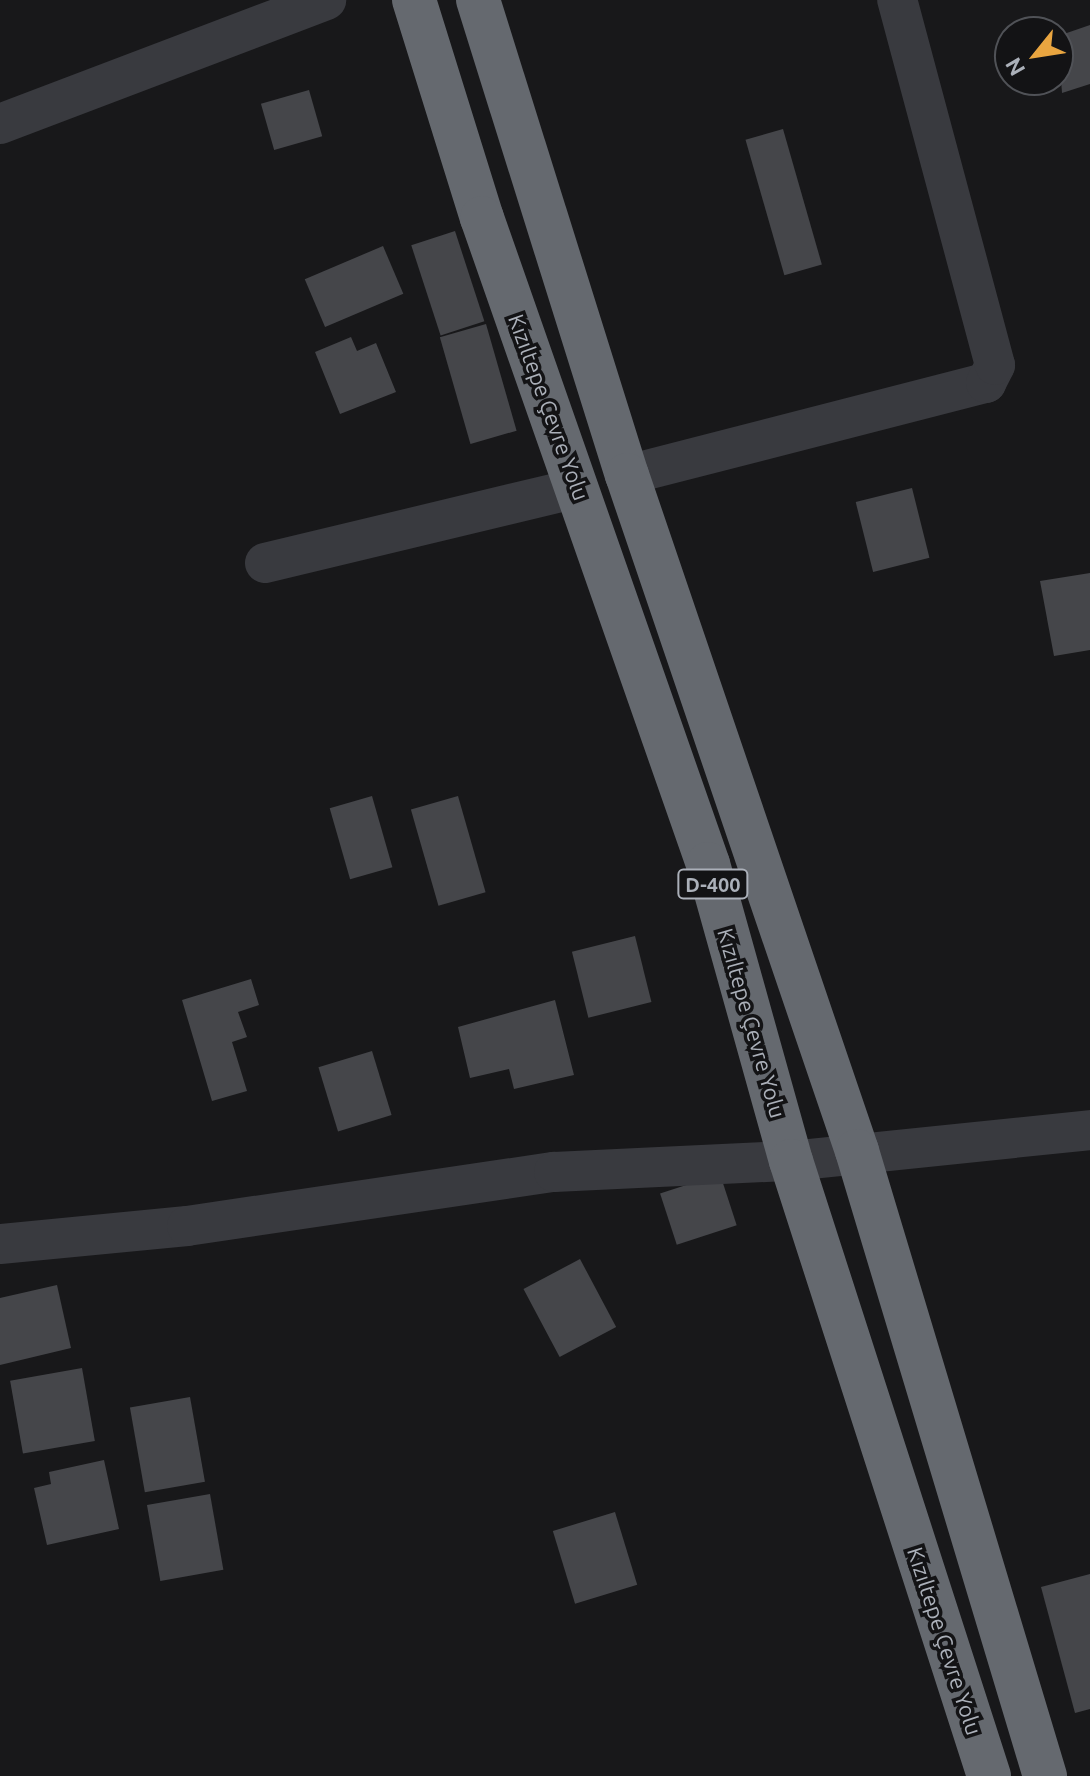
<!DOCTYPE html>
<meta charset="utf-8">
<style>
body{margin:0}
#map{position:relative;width:1090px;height:1776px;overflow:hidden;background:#18181a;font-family:Ubuntu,sans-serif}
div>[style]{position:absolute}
.building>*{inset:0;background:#45464a;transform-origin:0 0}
.minor>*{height:40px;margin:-20px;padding:0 20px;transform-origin:20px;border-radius:20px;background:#393a3f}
.highway>*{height:44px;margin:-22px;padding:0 22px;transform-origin:22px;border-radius:22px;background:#65696f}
span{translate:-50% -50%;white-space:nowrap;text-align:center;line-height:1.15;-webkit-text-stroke:7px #131315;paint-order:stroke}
.shield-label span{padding:2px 6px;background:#131315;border:2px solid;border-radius:6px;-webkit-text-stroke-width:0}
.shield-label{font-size:20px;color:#abb0b9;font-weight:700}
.street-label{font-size:22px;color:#abb0b9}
.north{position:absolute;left:994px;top:16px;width:80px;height:80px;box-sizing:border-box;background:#131315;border:2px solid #505257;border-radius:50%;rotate:240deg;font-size:22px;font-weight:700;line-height:32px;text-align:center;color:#abb0b9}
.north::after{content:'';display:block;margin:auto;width:28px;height:36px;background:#e9a540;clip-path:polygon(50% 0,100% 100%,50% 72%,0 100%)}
</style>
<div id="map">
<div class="building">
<div style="clip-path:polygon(1090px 25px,1090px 84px,1062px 93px,1058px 36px)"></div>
<div style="left:309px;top:90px;width:48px;height:50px;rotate:74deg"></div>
<div style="left:783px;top:129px;width:141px;height:39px;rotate:74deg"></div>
<div style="left:455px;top:231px;width:95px;height:46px;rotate:72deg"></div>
<div style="left:383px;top:246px;width:52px;height:85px;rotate:67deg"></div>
<div style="left:486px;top:324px;width:111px;height:48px;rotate:74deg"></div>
<div style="clip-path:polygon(351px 337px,357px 351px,376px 343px,396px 392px,340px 414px,315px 352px)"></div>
<div style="left:912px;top:488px;width:72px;height:58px;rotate:76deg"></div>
<div style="clip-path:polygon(1090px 573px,1090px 650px,1054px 656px,1040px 581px)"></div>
<div style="left:372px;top:796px;width:74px;height:44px;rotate:74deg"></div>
<div style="left:458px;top:796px;width:100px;height:49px;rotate:74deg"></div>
<div style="left:635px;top:936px;width:68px;height:65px;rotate:76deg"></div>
<div style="clip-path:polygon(251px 979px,259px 1005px,238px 1012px,247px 1037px,232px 1042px,247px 1091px,212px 1101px,182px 1000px)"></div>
<div style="clip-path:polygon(555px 1000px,574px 1075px,514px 1089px,509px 1069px,470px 1078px,458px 1027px)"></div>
<div style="left:372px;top:1051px;width:67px;height:56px;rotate:73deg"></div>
<div style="left:720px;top:1174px;width:54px;height:63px;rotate:72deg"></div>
<div style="left:580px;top:1259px;width:77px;height:64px;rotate:62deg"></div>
<div style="clip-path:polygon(57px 1285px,71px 1348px,0 1365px,0 1298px)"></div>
<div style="left:82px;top:1368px;width:74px;height:73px;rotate:80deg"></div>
<div style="left:190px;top:1397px;width:86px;height:61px;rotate:80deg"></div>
<div style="clip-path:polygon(104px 1460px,119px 1529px,47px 1545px,34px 1488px,51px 1484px,49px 1472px)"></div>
<div style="left:210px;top:1494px;width:77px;height:64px;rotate:80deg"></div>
<div style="left:615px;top:1512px;width:76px;height:65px;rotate:73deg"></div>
<div style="clip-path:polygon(1090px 1574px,1090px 1709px,1075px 1713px,1041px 1587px)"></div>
</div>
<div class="minor">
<div style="left:0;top:124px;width:349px;rotate:-20.8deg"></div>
<div style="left:627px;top:475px;width:371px;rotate:-14.4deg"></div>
<div style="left:986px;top:383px;width:20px;rotate:-63deg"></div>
<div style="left:995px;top:365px;width:378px;rotate:-105deg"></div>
<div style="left:265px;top:563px;width:322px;rotate:-13.5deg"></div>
<div style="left:0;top:1244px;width:188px;rotate:-5.5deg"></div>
<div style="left:187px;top:1226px;width:371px;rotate:-8.4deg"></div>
<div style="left:554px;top:1172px;width:237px;rotate:-2.7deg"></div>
<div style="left:791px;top:1161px;width:301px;rotate:-5.9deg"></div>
</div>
<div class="highway">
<div style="left:414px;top:0;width:228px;rotate:72.7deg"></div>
<div style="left:482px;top:218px;width:684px;rotate:70.72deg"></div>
<div style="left:708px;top:864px;width:308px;rotate:74.4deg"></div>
<div style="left:791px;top:1161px;width:646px;rotate:72.15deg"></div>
<div style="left:478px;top:0;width:498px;rotate:72.6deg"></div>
<div style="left:627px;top:475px;width:714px;rotate:71.21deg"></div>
<div style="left:857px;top:1151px;width:653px;rotate:73.26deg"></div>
</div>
<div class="shield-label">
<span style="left:713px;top:884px">D-400</span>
</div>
<div class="street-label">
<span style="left:549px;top:407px;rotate:70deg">Kızıltepe Çevre Yolu</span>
<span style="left:752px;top:1023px;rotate:74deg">Kızıltepe Çevre Yolu</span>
<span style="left:945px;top:1641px;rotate:72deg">Kızıltepe Çevre Yolu</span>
</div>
<div class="north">N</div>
</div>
